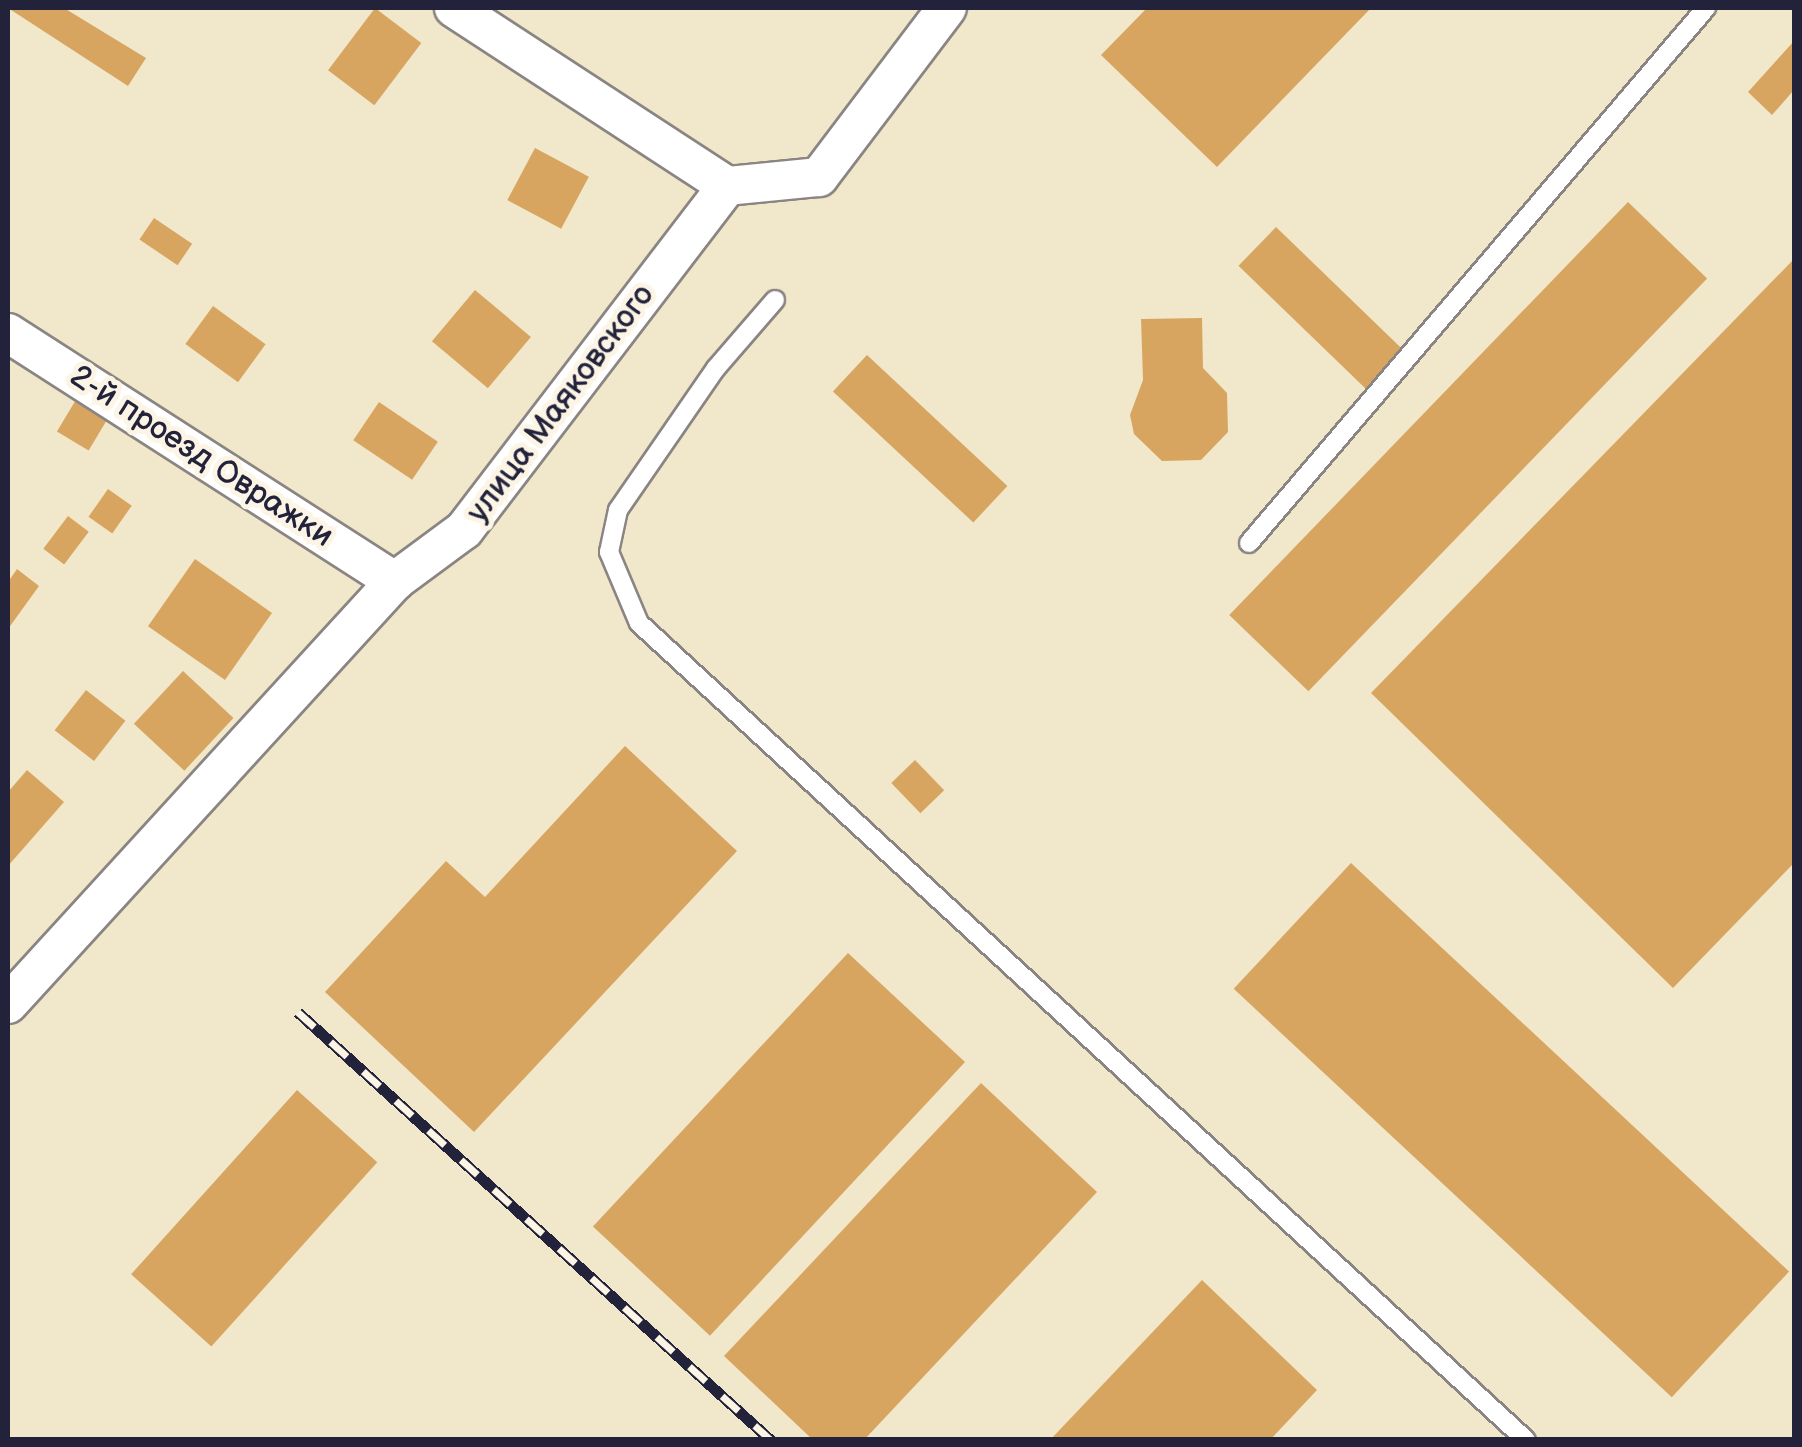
<!DOCTYPE html>
<meta charset="utf-8">
<style>
body{margin:0}
#map{position:relative;width:1802px;height:1447px;overflow:hidden;background:#f1e8cb;font-family:"Balsamiq Sans",sans-serif}
div>[style]{position:absolute}
.building>*{inset:0;background:#d8a561;transform-origin:0 0}
.roads{filter:drop-shadow(2px 0 #8a8583) drop-shadow(-2px 0 #8a8583) drop-shadow(0 2px #8a8583) drop-shadow(0 -2px #8a8583)}
.service>*{height:18px;margin:-9px;padding:0 9px;transform-origin:9px;border-radius:9px;background:#fff}
.minor>*{height:38px;margin:-19px;padding:0 19px;transform-origin:19px;border-radius:19px;background:#fff}
.rail>*{height:11px;margin-top:-5.5px;transform-origin:0;background:repeating-linear-gradient(90deg,#fcf5e5 0 22px,#22223b 0 44px);box-sizing:border-box;border-block:2px solid #22223b}
span{translate:-50% -50%;white-space:nowrap;text-align:center;line-height:1.15;-webkit-text-stroke:10px #fcf5e5;paint-order:stroke}
.street-label{font-size:32px;color:#22223b}
.frame{position:absolute;inset:0;border:10px solid #22223b;pointer-events:none}
</style>
<div id="map">
<div class="building">
<div style="clip-path:polygon(8px 8px,64px 8px,146px 58px,128px 86px)"></div>
<div style="left:375px;top:8px;width:58px;height:78px;rotate:37deg"></div>
<div style="clip-path:polygon(1147px 8px,1371px 8px,1217px 167px,1101px 55px)"></div>
<div style="clip-path:polygon(1794px 41px,1794px 90px,1772px 115px,1748px 92px)"></div>
<div style="left:535px;top:148px;width:61px;height:59px;rotate:28deg"></div>
<div style="left:1628px;top:202px;width:110px;height:574px;rotate:44deg"></div>
<div style="left:154px;top:218px;width:46px;height:26px;rotate:34deg"></div>
<div style="left:1276px;top:227px;width:178px;height:54px;rotate:44deg"></div>
<div style="clip-path:polygon(1794px 259px,1794px 863px,1673px 988px,1371px 693px)"></div>
<div style="left:475px;top:290px;width:73px;height:67px;rotate:40deg"></div>
<div style="left:213px;top:306px;width:65px;height:47px;rotate:36deg"></div>
<div style="clip-path:polygon(1202px 318px,1203px 368px,1227px 393px,1228px 432px,1201px 460px,1162px 461px,1134px 434px,1130px 415px,1143px 380px,1141px 319px)"></div>
<div style="left:867px;top:355px;width:192px;height:50px;rotate:43deg"></div>
<div style="left:77px;top:398px;width:37px;height:39px;rotate:31deg"></div>
<div style="left:379px;top:402px;width:71px;height:46px;rotate:34deg"></div>
<div style="left:108px;top:489px;width:29px;height:34px;rotate:35deg"></div>
<div style="left:68px;top:516px;width:26px;height:41px;rotate:37deg"></div>
<div style="left:195px;top:559px;width:94px;height:82px;rotate:35deg"></div>
<div style="clip-path:polygon(17px 569px,39px 586px,8px 629px,8px 582px)"></div>
<div style="left:183px;top:671px;width:69px;height:72px;rotate:43deg"></div>
<div style="left:86px;top:690px;width:50px;height:51px;rotate:38deg"></div>
<div style="clip-path:polygon(625px 746px,737px 851px,474px 1132px,325px 992px,446px 861px,485px 897px)"></div>
<div style="left:915px;top:760px;width:42px;height:33px;rotate:46deg"></div>
<div style="clip-path:polygon(27px 770px,64px 802px,8px 866px,8px 792px)"></div>
<div style="left:1351px;top:863px;width:599px;height:172px;rotate:43deg"></div>
<div style="left:848px;top:953px;width:160px;height:374px;rotate:43deg"></div>
<div style="clip-path:polygon(981px 1083px,1097px 1192px,864px 1440px,813px 1440px,724px 1356px)"></div>
<div style="left:297px;top:1090px;width:108px;height:248px;rotate:42deg"></div>
<div style="clip-path:polygon(1202px 1280px,1317px 1390px,1270px 1440px,1050px 1440px)"></div>
</div>
<div class="roads">
<div class="service">
<div style="left:775px;top:300px;width:90px;rotate:130.9deg"></div>
<div style="left:716px;top:368px;width:173px;rotate:124.6deg"></div>
<div style="left:618px;top:510px;width:43px;rotate:102.1deg"></div>
<div style="left:609px;top:552px;width:77px;rotate:67.1deg"></div>
<div style="left:639px;top:623px;width:1206px;rotate:42.65deg"></div>
<div style="left:1249px;top:543px;width:704px;rotate:-49.5deg"></div>
</div>
<div class="minor">
<div style="left:454px;top:8px;width:326px;rotate:33.1deg"></div>
<div style="left:8px;top:333px;width:460px;rotate:32.7deg"></div>
<div style="left:8px;top:1004px;width:573px;rotate:-47.54deg"></div>
<div style="left:395px;top:581px;width:86px;rotate:-36.5deg"></div>
<div style="left:464px;top:530px;width:433px;rotate:-52.6deg"></div>
<div style="left:727px;top:186px;width:92px;rotate:-5.6deg"></div>
<div style="left:819px;top:177px;width:212px;rotate:-52.9deg"></div>
</div>
</div>
<div class="rail">
<div style="left:298px;top:1012px;width:638px;rotate:42.14deg"></div>
</div>
<div class="street-label">
<span style="left:561px;top:404px;rotate:-53deg">улица Маяковского</span>
<span style="left:201px;top:457px;rotate:33deg">2-й проезд Овражки</span>
</div>
<div class="frame"></div>
</div>
